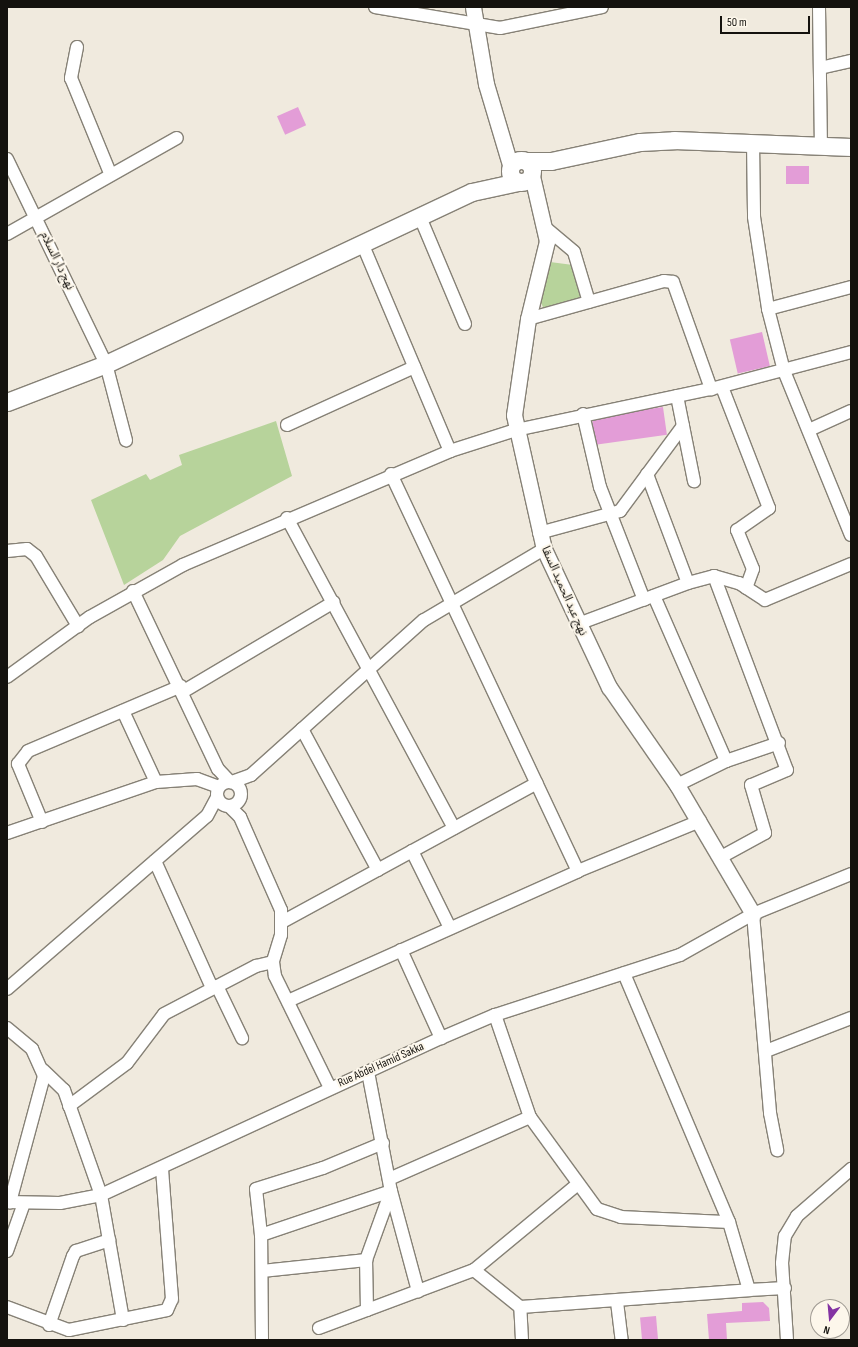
<!DOCTYPE html>
<meta charset="utf-8">
<style>
body{margin:0}
#map{position:relative;width:858px;height:1347px;overflow:hidden;background:#f0eade;font-family:"Sofia Sans Condensed","Noto Sans Arabic",sans-serif}
div>[style]{position:absolute}
.green>*{inset:0;background:#b7d39b}
.building>*{inset:0;background:#e39dd7;transform-origin:0 0}
.roads{filter:drop-shadow(1px 0 #868176) drop-shadow(-1px 0 #868176) drop-shadow(0 1px #868176) drop-shadow(0 -1px #868176)}
.minor>*{height:12px;margin:-6px;padding:0 6px;transform-origin:6px;border-radius:6px;background:#fff}
.minor>.ring{margin:-6px;padding:0;box-sizing:content-box;background:none;border:12px solid #fff;border-radius:50%}
.tertiary>*{height:15px;margin:-7.5px;padding:0 7.5px;transform-origin:7.5px;border-radius:7.5px;background:#fff}
.secondary>*{height:17px;margin:-8.5px;padding:0 8.5px;transform-origin:8.5px;border-radius:8.5px;background:#fff}
.secondary>.ring{margin:-8.5px;padding:0;box-sizing:content-box;background:none;border:17px solid #fff;border-radius:50%}
span{translate:-50% -50%;white-space:nowrap;text-align:center;line-height:1.15;-webkit-text-stroke:4px #fdf7eb;paint-order:stroke}
.street-label{font-size:12px;color:#14120e}
.frame{position:absolute;inset:0;border:8px solid #14120e;pointer-events:none}
.north{position:absolute;left:810px;top:1299px;width:40px;height:40px;box-sizing:border-box;background:#fdf7eb;border:1px solid #a09b93;border-radius:50%;rotate:196deg;font-size:11px;font-weight:700;line-height:16px;text-align:center;color:#14120e}
.north::after{content:'';display:block;margin:auto;width:14px;height:18px;background:#8433a3;clip-path:polygon(50% 0,100% 100%,50% 72%,0 100%)}
.scale{position:absolute;left:720px;top:16px;width:90px;height:18px;box-sizing:border-box;border:2px solid #14120e;border-top:0;padding-left:5px;font-size:12px;line-height:14px;white-space:nowrap;color:#14120e;-webkit-text-stroke:3px #fdf7eb;paint-order:stroke}
</style>
<div id="map">
<div class="green">
<div style="clip-path:polygon(550px 262px,573px 265px,582px 295px,580px 299px,544px 309px,541px 303px)"></div>
<div style="clip-path:polygon(276px 421px,292px 476px,180px 536px,163px 560px,124px 585px,91px 500px,146px 474px,150px 480px,182px 465px,179px 455px)"></div>
</div>
<div class="building">
<div style="left:298px;top:107px;width:20px;height:23px;rotate:66deg"></div>
<div style="left:786px;top:166px;width:23px;height:18px"></div>
<div style="left:762px;top:332px;width:35px;height:33px;rotate:77deg"></div>
<div style="left:663px;top:407px;width:28px;height:72px;rotate:82deg"></div>
<div style="clip-path:polygon(763px 1302px,769px 1308px,770px 1321px,726px 1323px,727px 1340px,709px 1340px,707px 1314px,742px 1311px,742px 1303px)"></div>
<div style="left:656px;top:1316px;width:24px;height:16px;rotate:85deg"></div>
</div>
<div class="roads">
<div class="minor">
<div style="left:375px;top:7px;width:127px;rotate:9.5deg"></div>
<div style="left:500px;top:28px;width:104px;rotate:-11.6deg"></div>
<div style="left:819px;top:7px;width:139px;rotate:89.2deg"></div>
<div style="left:77px;top:47px;width:32px;rotate:101deg"></div>
<div style="left:71px;top:78px;width:103px;rotate:67.7deg"></div>
<div style="left:820px;top:68px;width:32px;rotate:-13deg"></div>
<div style="left:753px;top:142px;width:75px;rotate:89.2deg"></div>
<div style="left:754px;top:217px;width:93px;rotate:81.3deg"></div>
<div style="left:768px;top:309px;width:64px;rotate:75.5deg"></div>
<div style="left:784px;top:371px;width:177px;rotate:67.8deg"></div>
<div style="left:7px;top:159px;width:228px;rotate:64.2deg"></div>
<div style="left:106px;top:364px;width:79px;rotate:75.3deg"></div>
<div style="left:420px;top:217px;width:116px;rotate:67.2deg"></div>
<div style="left:547px;top:229px;width:35px;rotate:40deg"></div>
<div style="left:574px;top:252px;width:52px;rotate:73.3deg"></div>
<div style="left:7px;top:234px;width:195px;rotate:-29.5deg"></div>
<div style="left:362px;top:243px;width:226px;rotate:67.1deg"></div>
<div style="left:768px;top:309px;width:86px;rotate:-14.8deg"></div>
<div style="left:528px;top:319px;width:141px;rotate:-15.6deg"></div>
<div style="left:664px;top:281px;width:9px;rotate:6deg"></div>
<div style="left:673px;top:282px;width:114px;rotate:70.4deg"></div>
<div style="left:722px;top:387px;width:130px;rotate:68.8deg"></div>
<div style="left:769px;top:508px;width:39px;rotate:145deg"></div>
<div style="left:737px;top:530px;width:42px;rotate:67.7deg"></div>
<div style="left:753px;top:569px;width:20px;rotate:110deg"></div>
<div style="left:677px;top:396px;width:87px;rotate:78.7deg"></div>
<div style="left:583px;top:414px;width:75px;rotate:76.9deg"></div>
<div style="left:600px;top:487px;width:121px;rotate:68.7deg"></div>
<div style="left:287px;top:425px;width:140px;rotate:-24.5deg"></div>
<div style="left:809px;top:430px;width:46px;rotate:-24.3deg"></div>
<div style="left:391px;top:474px;width:439px;rotate:64.8deg"></div>
<div style="left:647px;top:474px;width:116px;rotate:69.4deg"></div>
<div style="left:287px;top:518px;width:352px;rotate:61.7deg"></div>
<div style="left:539px;top:533px;width:84px;rotate:-15.2deg"></div>
<div style="left:620px;top:511px;width:106px;rotate:-53.5deg"></div>
<div style="left:7px;top:551px;width:20px;rotate:-6deg"></div>
<div style="left:27px;top:549px;width:11px;rotate:38deg"></div>
<div style="left:36px;top:556px;width:82px;rotate:59deg"></div>
<div style="left:714px;top:576px;width:207px;rotate:69.4deg"></div>
<div style="left:787px;top:770px;width:39px;rotate:157deg"></div>
<div style="left:751px;top:785px;width:50px;rotate:73.7deg"></div>
<div style="left:765px;top:833px;width:50px;rotate:151.4deg"></div>
<div style="left:133px;top:591px;width:197px;rotate:64.5deg"></div>
<div style="left:218px;top:769px;width:18px;rotate:47deg"></div>
<div style="left:654px;top:596px;width:180px;rotate:66.4deg"></div>
<div style="left:578px;top:624px;width:117px;rotate:-20.4deg"></div>
<div style="left:688px;top:583px;width:27px;rotate:-15deg"></div>
<div style="left:714px;top:576px;width:26px;rotate:16deg"></div>
<div style="left:739px;top:583px;width:31px;rotate:33deg"></div>
<div style="left:765px;top:600px;width:93px;rotate:-22.7deg"></div>
<div style="left:7px;top:677px;width:102px;rotate:-35.9deg"></div>
<div style="left:90px;top:617px;width:107px;rotate:-29.2deg"></div>
<div style="left:183px;top:565px;width:290px;rotate:-23.1deg"></div>
<div style="left:450px;top:451px;width:69px;rotate:-17.7deg"></div>
<div style="left:516px;top:430px;width:199px;rotate:-11.9deg"></div>
<div style="left:711px;top:389px;width:145px;rotate:-14.8deg"></div>
<div style="left:184px;top:691px;width:174px;rotate:-30.7deg"></div>
<div style="left:123px;top:711px;width:78px;rotate:65.1deg"></div>
<div style="left:302px;top:729px;width:160px;rotate:61.7deg"></div>
<div style="left:232px;top:782px;width:20px;rotate:-20deg"></div>
<div style="left:251px;top:775px;width:232px;rotate:-41.9deg"></div>
<div style="left:424px;top:620px;width:139px;rotate:-30.6deg"></div>
<div class="ring" style="left:217px;top:782px;width:12px;height:12px"></div>
<div style="left:677px;top:785px;width:55px;rotate:-26.1deg"></div>
<div style="left:726px;top:761px;width:56px;rotate:-18.8deg"></div>
<div style="left:229px;top:806px;width:16px;rotate:45deg"></div>
<div style="left:240px;top:817px;width:102px;rotate:66.2deg"></div>
<div style="left:281px;top:910px;width:25px;rotate:90deg"></div>
<div style="left:281px;top:935px;width:28px;rotate:107deg"></div>
<div style="left:273px;top:962px;width:14px;rotate:82deg"></div>
<div style="left:275px;top:976px;width:125px;rotate:63.8deg"></div>
<div style="left:42px;top:822px;width:63px;rotate:-112.5deg"></div>
<div style="left:18px;top:764px;width:16px;rotate:-52deg"></div>
<div style="left:28px;top:751px;width:166px;rotate:-23deg"></div>
<div style="left:7px;top:833px;width:157px;rotate:-18.9deg"></div>
<div style="left:156px;top:782px;width:41px;rotate:-4.2deg"></div>
<div style="left:197px;top:779px;width:23px;rotate:20deg"></div>
<div style="left:412px;top:851px;width:86px;rotate:63.7deg"></div>
<div style="left:155px;top:861px;width:139px;rotate:65.8deg"></div>
<div style="left:753px;top:914px;width:200px;rotate:85.1deg"></div>
<div style="left:770px;top:1113px;width:38px;rotate:79deg"></div>
<div style="left:282px;top:922px;width:290px;rotate:-28.6deg"></div>
<div style="left:401px;top:950px;width:97px;rotate:65.6deg"></div>
<div style="left:217px;top:986px;width:58px;rotate:64.3deg"></div>
<div style="left:7px;top:989px;width:264px;rotate:-40.9deg"></div>
<div style="left:207px;top:816px;width:21px;rotate:-62deg"></div>
<div style="left:288px;top:1001px;width:318px;rotate:-24.1deg"></div>
<div style="left:578px;top:871px;width:132px;rotate:-22.3deg"></div>
<div style="left:495px;top:1015px;width:108px;rotate:71.1deg"></div>
<div style="left:530px;top:1117px;width:114px;rotate:53.9deg"></div>
<div style="left:597px;top:1209px;width:25px;rotate:18deg"></div>
<div style="left:621px;top:1217px;width:108px;rotate:2.7deg"></div>
<div style="left:7px;top:1028px;width:33px;rotate:40deg"></div>
<div style="left:32px;top:1049px;width:30px;rotate:66deg"></div>
<div style="left:44px;top:1076px;width:131px;rotate:105.1deg"></div>
<div style="left:766px;top:1051px;width:91px;rotate:-21.2deg"></div>
<div style="left:43px;top:1070px;width:29px;rotate:44deg"></div>
<div style="left:64px;top:1090px;width:111px;rotate:70.6deg"></div>
<div style="left:101px;top:1195px;width:127px;rotate:80deg"></div>
<div style="left:368px;top:1072px;width:121px;rotate:79.1deg"></div>
<div style="left:391px;top:1191px;width:104px;rotate:74.9deg"></div>
<div style="left:69px;top:1106px;width:72px;rotate:-36.6deg"></div>
<div style="left:127px;top:1063px;width:61px;rotate:-52.9deg"></div>
<div style="left:164px;top:1014px;width:104px;rotate:-27.6deg"></div>
<div style="left:256px;top:966px;width:17px;rotate:-13deg"></div>
<div style="left:389px;top:1179px;width:154px;rotate:-23.7deg"></div>
<div style="left:7px;top:1202px;width:53px;rotate:1.1deg"></div>
<div style="left:60px;top:1203px;width:42px;rotate:-11deg"></div>
<div style="left:101px;top:1195px;width:374px;rotate:-24.8deg"></div>
<div style="left:441px;top:1038px;width:59px;rotate:-23.1deg"></div>
<div style="left:495px;top:1015px;width:194px;rotate:-18deg"></div>
<div style="left:680px;top:955px;width:84px;rotate:-29.3deg"></div>
<div style="left:753px;top:914px;width:106px;rotate:-22.2deg"></div>
<div style="left:261px;top:1235px;width:137px;rotate:-18.7deg"></div>
<div style="left:7px;top:1251px;width:51px;rotate:-70.5deg"></div>
<div style="left:474px;top:1270px;width:59px;rotate:38.8deg"></div>
<div style="left:262px;top:1271px;width:105px;rotate:-6deg"></div>
<div style="left:749px;top:1290px;width:36px;rotate:-3deg"></div>
<div style="left:617px;top:1302px;width:38px;rotate:83deg"></div>
<div style="left:7px;top:1307px;width:66px;rotate:20.4deg"></div>
<div style="left:69px;top:1330px;width:100px;rotate:-11.5deg"></div>
<div style="left:167px;top:1310px;width:12px;rotate:-66deg"></div>
<div style="left:172px;top:1299px;width:130px;rotate:-94.4deg"></div>
<div style="left:367px;top:1310px;width:50px;rotate:-91.1deg"></div>
<div style="left:366px;top:1260px;width:73px;rotate:-70.1deg"></div>
<div style="left:49px;top:1325px;width:73px;rotate:-70.8deg"></div>
<div style="left:73px;top:1256px;width:6px;rotate:-59deg"></div>
<div style="left:76px;top:1251px;width:35px;rotate:-18deg"></div>
<div style="left:319px;top:1328px;width:165px;rotate:-20.5deg"></div>
<div style="left:474px;top:1270px;width:135px;rotate:-39.6deg"></div>
<div style="left:262px;top:1340px;width:105px;rotate:-90.5deg"></div>
<div style="left:261px;top:1235px;width:46px;rotate:-96.2deg"></div>
<div style="left:256px;top:1189px;width:70px;rotate:-17.4deg"></div>
<div style="left:323px;top:1168px;width:65px;rotate:-22.6deg"></div>
<div style="left:522px;top:1340px;width:33px;rotate:-93deg"></div>
<div style="left:520px;top:1307px;width:230px;rotate:-4.2deg"></div>
<div style="left:749px;top:1290px;width:71px;rotate:-106.4deg"></div>
<div style="left:729px;top:1222px;width:270px;rotate:-112.9deg"></div>
<div style="left:787px;top:1340px;width:77px;rotate:-93.7deg"></div>
<div style="left:782px;top:1263px;width:27px;rotate:-84deg"></div>
<div style="left:785px;top:1236px;width:23px;rotate:-59deg"></div>
<div style="left:797px;top:1216px;width:72px;rotate:-41deg"></div>
</div>
<div class="tertiary">
<div style="left:473px;top:7px;width:78px;rotate:80.4deg"></div>
<div style="left:486px;top:84px;width:88px;rotate:73.4deg"></div>
<div style="left:532px;top:176px;width:67px;rotate:77deg"></div>
<div style="left:547px;top:241px;width:80px;rotate:103.7deg"></div>
<div style="left:528px;top:319px;width:97px;rotate:98.3deg"></div>
<div style="left:514px;top:415px;width:137px;rotate:77.4deg"></div>
<div style="left:544px;top:549px;width:153px;rotate:64.8deg"></div>
<div style="left:609px;top:687px;width:119px;rotate:55.2deg"></div>
<div style="left:677px;top:785px;width:150px;rotate:59.5deg"></div>
</div>
<div class="secondary">
<div class="ring" style="left:510px;top:160px;width:5px;height:5px"></div>
<div style="left:526px;top:161px;width:25px"></div>
<div style="left:551px;top:161px;width:91px;rotate:-12.1deg"></div>
<div style="left:640px;top:142px;width:34px;rotate:-3deg"></div>
<div style="left:674px;top:140px;width:177px;rotate:2.3deg"></div>
<div style="left:7px;top:402px;width:106px;rotate:-21deg"></div>
<div style="left:106px;top:364px;width:404px;rotate:-25.2deg"></div>
<div style="left:472px;top:192px;width:47px;rotate:-12.3deg"></div>
</div>
</div>
<div class="street-label">
<span style="left:57px;top:261px;rotate:64deg">نهج دار السلام</span>
<span style="left:564px;top:591px;rotate:66deg">نهج عبد الحميد السقا</span>
<span style="left:381px;top:1065px;rotate:-24deg">Rue Abdel Hamid Sakka</span>
</div>
<div class="frame"></div>
<div class="north">N</div>
<div class="scale">50 m</div>
</div>
